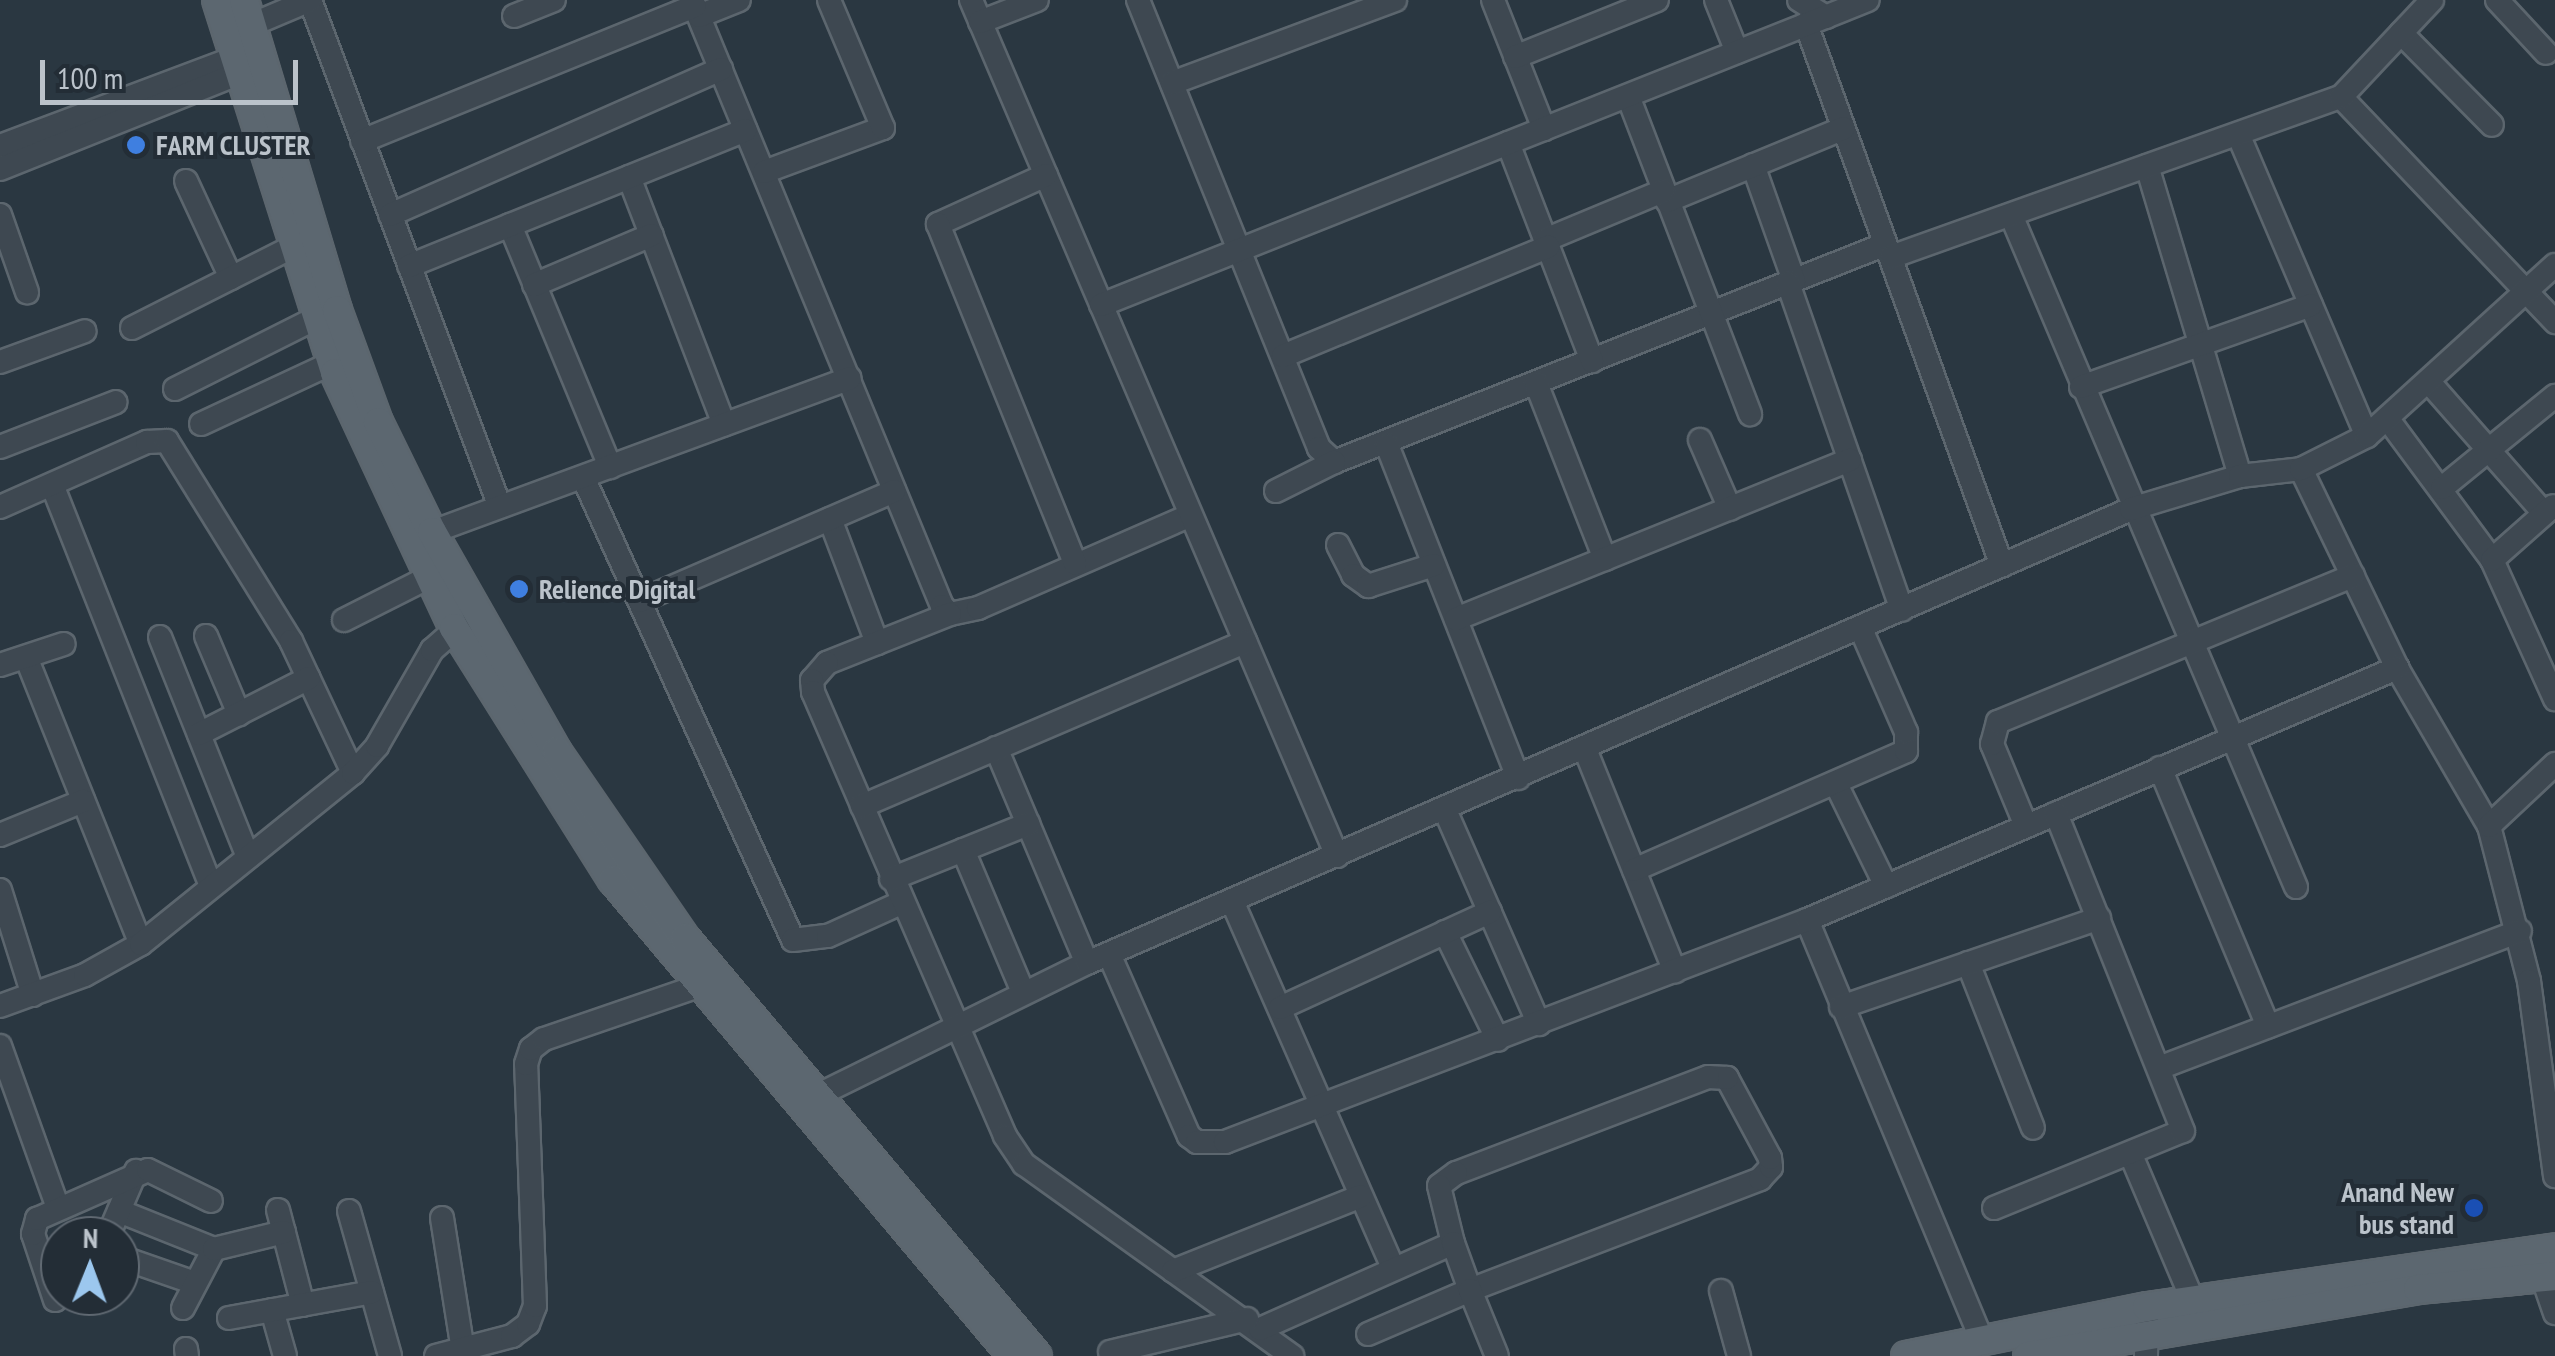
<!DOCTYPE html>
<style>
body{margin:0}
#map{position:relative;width:2555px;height:1356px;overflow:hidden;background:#2a3741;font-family:"PT Sans Narrow",sans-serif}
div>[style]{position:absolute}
.roads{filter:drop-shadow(2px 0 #5c666e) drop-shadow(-2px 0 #5c666e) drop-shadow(0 2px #5c666e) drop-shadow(0 -2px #5c666e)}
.minor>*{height:22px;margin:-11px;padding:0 11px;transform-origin:11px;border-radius:11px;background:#3e4851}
.major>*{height:28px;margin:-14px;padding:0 14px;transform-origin:14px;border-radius:14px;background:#5c6770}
.dots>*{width:28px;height:28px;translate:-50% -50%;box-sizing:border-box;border:5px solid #232d36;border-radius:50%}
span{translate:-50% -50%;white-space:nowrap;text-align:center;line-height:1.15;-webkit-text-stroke:8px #232d36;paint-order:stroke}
.poi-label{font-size:28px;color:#bbc3cb;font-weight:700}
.left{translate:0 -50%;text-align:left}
.right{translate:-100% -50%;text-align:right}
.north{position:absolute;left:40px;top:1216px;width:100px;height:100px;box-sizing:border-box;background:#232d36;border:2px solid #606972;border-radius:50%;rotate:1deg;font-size:28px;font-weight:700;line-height:40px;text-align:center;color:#bbc3cb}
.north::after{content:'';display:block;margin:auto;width:35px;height:45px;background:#9cc7ee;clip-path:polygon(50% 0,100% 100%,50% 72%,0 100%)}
.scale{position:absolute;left:40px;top:60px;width:258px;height:45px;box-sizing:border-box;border:5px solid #bbc3cb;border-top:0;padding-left:12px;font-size:30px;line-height:35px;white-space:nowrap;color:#bbc3cb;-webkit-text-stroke:8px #232d36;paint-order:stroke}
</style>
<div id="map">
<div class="roads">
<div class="minor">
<div style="left:310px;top:0;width:541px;rotate:69.46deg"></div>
<div style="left:692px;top:0;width:656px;rotate:67.58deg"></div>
<div style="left:942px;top:606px;width:11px;rotate:45deg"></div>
<div style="left:950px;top:614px;width:29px;rotate:-12deg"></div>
<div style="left:978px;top:608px;width:232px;rotate:-23.6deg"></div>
<div style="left:971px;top:0;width:931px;rotate:66.85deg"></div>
<div style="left:1138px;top:0;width:483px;rotate:68deg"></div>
<div style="left:1319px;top:448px;width:21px;rotate:43deg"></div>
<div style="left:1334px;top:462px;width:593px;rotate:-21.55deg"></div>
<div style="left:1493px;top:0;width:139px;rotate:68.4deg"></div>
<div style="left:1716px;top:0;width:56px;rotate:68deg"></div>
<div style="left:1799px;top:0;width:32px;rotate:32deg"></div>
<div style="left:2497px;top:0;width:72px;rotate:47.2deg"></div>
<div style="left:514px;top:16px;width:43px;rotate:-21.8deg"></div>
<div style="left:699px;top:16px;width:43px;rotate:-21.8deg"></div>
<div style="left:980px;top:22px;width:61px;rotate:-21.1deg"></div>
<div style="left:1806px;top:24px;width:576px;rotate:70.12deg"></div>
<div style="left:239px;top:30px;width:77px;rotate:-22.9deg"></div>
<div style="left:2401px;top:33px;width:129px;rotate:45.3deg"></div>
<div style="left:1515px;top:57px;width:153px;rotate:-21.9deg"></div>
<div style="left:1172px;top:83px;width:238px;rotate:-20.4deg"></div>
<div style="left:1628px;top:96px;width:341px;rotate:69deg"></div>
<div style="left:2341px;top:97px;width:311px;rotate:46.4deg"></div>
<div style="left:2238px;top:134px;width:328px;rotate:66.9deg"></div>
<div style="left:362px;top:141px;width:359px;rotate:-22.1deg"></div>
<div style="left:1508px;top:143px;width:234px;rotate:68.9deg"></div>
<div style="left:0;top:146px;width:253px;rotate:-20.6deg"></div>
<div style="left:1753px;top:165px;width:123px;rotate:70.5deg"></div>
<div style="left:2147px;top:166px;width:324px;rotate:73.3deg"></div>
<div style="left:0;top:169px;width:261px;rotate:-21.8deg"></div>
<div style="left:764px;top:172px;width:127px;rotate:-20.3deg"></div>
<div style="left:883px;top:128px;width:139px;rotate:-112.9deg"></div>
<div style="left:1046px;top:175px;width:119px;rotate:155.6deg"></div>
<div style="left:938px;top:224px;width:366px;rotate:68deg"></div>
<div style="left:629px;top:177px;width:265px;rotate:69deg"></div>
<div style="left:186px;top:181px;width:107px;rotate:65.1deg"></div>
<div style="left:1667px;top:201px;width:191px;rotate:-22.4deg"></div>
<div style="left:0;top:215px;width:82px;rotate:70.7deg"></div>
<div style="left:390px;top:215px;width:362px;rotate:-23.8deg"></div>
<div style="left:2011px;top:215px;width:730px;rotate:67.02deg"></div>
<div style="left:510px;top:225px;width:262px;rotate:67.5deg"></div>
<div style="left:1545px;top:240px;width:128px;rotate:-22.6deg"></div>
<div style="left:1891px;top:257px;width:478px;rotate:-19.6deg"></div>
<div style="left:2341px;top:97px;width:133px;rotate:-46.8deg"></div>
<div style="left:409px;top:266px;width:363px;rotate:-22deg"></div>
<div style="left:1788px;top:283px;width:346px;rotate:70.8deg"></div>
<div style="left:534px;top:285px;width:128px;rotate:-23deg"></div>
<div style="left:1101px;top:305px;width:825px;rotate:-21.69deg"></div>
<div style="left:132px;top:328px;width:184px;rotate:-26.8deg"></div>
<div style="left:1283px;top:356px;width:287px;rotate:-22.4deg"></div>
<div style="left:0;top:362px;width:90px;rotate:-20deg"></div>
<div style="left:2428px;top:381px;width:176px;rotate:48.7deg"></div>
<div style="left:1536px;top:383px;width:189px;rotate:68.6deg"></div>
<div style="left:2081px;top:387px;width:244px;rotate:-19.6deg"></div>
<div style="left:175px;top:389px;width:160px;rotate:-26.7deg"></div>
<div style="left:2387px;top:418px;width:177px;rotate:53.5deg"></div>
<div style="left:2492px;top:560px;width:153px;rotate:65.6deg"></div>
<div style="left:201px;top:424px;width:145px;rotate:-25deg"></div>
<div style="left:1700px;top:440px;width:75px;rotate:66.5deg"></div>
<div style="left:1387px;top:445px;width:358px;rotate:68.5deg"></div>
<div style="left:0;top:447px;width:124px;rotate:-21.2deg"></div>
<div style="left:2301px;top:469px;width:221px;rotate:64.2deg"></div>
<div style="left:2397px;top:668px;width:183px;rotate:59.8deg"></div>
<div style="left:2489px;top:826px;width:160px;rotate:75.5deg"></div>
<div style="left:2529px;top:981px;width:197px;rotate:82.4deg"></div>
<div style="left:583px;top:477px;width:508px;rotate:65.6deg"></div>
<div style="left:793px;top:940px;width:35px;rotate:-7deg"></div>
<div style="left:828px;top:936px;width:82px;rotate:-24.4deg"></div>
<div style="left:53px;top:487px;width:427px;rotate:68.4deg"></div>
<div style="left:2442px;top:488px;width:146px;rotate:-39.2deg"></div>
<div style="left:1276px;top:491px;width:65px;rotate:-26.6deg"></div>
<div style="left:0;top:507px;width:161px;rotate:-23.9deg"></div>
<div style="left:147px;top:442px;width:20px;rotate:-3deg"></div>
<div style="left:167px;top:441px;width:235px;rotate:58.2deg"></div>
<div style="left:291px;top:641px;width:146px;rotate:64.8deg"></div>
<div style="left:830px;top:519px;width:133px;rotate:69.2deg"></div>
<div style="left:432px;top:532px;width:445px;rotate:-20.2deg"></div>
<div style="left:1338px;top:545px;width:34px;rotate:63deg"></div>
<div style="left:1353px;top:575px;width:19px;rotate:36deg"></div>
<div style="left:1368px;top:586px;width:69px;rotate:-17.7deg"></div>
<div style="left:2492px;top:560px;width:81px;rotate:-41.5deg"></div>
<div style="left:640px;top:601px;width:277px;rotate:-23.4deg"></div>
<div style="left:950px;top:614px;width:132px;rotate:158.3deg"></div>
<div style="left:827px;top:663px;width:23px;rotate:131deg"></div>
<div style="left:812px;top:680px;width:12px;rotate:85deg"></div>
<div style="left:813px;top:692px;width:484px;rotate:66.6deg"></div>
<div style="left:1005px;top:1136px;width:34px;rotate:56deg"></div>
<div style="left:1024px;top:1164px;width:330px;rotate:35.6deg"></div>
<div style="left:1456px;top:619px;width:425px;rotate:-22deg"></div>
<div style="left:344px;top:620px;width:93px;rotate:-26.8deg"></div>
<div style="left:206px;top:636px;width:85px;rotate:67.1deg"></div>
<div style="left:160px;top:637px;width:237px;rotate:68.2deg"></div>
<div style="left:26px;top:657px;width:309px;rotate:68.2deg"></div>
<div style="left:0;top:665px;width:67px;rotate:-18.2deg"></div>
<div style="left:199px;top:734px;width:123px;rotate:-27deg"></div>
<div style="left:996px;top:748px;width:233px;rotate:67.1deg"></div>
<div style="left:1585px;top:749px;width:240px;rotate:68deg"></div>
<div style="left:2160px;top:768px;width:280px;rotate:67.3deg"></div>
<div style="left:1836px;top:784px;width:114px;rotate:63.9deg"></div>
<div style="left:862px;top:806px;width:417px;rotate:-23.2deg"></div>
<div style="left:1445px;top:810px;width:234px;rotate:66.3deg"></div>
<div style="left:2026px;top:826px;width:89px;rotate:-112.5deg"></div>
<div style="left:1992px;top:744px;width:23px;rotate:-75deg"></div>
<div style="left:1998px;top:722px;width:384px;rotate:-22.4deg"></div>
<div style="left:2489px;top:826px;width:91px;rotate:-43.2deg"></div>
<div style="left:0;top:835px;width:90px;rotate:-22.3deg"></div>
<div style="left:963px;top:850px;width:154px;rotate:67.1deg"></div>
<div style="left:1634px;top:870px;width:297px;rotate:-23.6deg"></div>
<div style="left:1906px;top:751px;width:19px;rotate:-90deg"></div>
<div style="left:1906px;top:732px;width:112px;rotate:-113.6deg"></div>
<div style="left:891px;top:879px;width:148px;rotate:-21.9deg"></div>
<div style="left:0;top:890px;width:110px;rotate:72.6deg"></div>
<div style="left:1232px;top:901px;width:401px;rotate:66.3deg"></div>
<div style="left:1807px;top:920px;width:457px;rotate:67.4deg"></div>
<div style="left:1445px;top:932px;width:120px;rotate:63.9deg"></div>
<div style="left:1109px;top:954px;width:199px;rotate:66.3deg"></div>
<div style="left:1189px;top:1136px;width:10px;rotate:37deg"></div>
<div style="left:1197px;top:1142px;width:28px"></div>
<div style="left:1225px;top:1142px;width:623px;rotate:-20.88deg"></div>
<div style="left:1807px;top:920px;width:642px;rotate:-23.13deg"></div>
<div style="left:1968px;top:963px;width:177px;rotate:68.5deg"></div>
<div style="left:0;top:1006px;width:90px;rotate:-20deg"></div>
<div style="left:85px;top:975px;width:64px;rotate:-29deg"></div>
<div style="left:141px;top:944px;width:272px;rotate:-38.9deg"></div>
<div style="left:353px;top:773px;width:36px;rotate:-48deg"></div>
<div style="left:377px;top:746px;width:111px;rotate:-60.2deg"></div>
<div style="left:432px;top:650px;width:45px;rotate:-41.4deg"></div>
<div style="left:1841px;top:1007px;width:273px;rotate:-19deg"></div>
<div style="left:1280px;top:1008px;width:231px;rotate:-24.6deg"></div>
<div style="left:0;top:1046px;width:172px;rotate:70.3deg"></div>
<div style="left:2159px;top:1068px;width:386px;rotate:-20.8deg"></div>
<div style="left:804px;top:1102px;width:315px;rotate:-26.2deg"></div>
<div style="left:1087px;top:963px;width:1138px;rotate:-23.5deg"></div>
<div style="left:2131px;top:509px;width:114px;rotate:-16.8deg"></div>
<div style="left:2240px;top:476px;width:61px;rotate:-6.5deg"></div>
<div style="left:2301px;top:469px;width:74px;rotate:-26.6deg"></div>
<div style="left:2367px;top:436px;width:254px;rotate:-42.3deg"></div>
<div style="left:2131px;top:1155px;width:156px;rotate:67deg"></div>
<div style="left:1994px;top:1208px;width:204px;rotate:-22.2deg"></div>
<div style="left:2183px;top:1131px;width:342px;rotate:-111.8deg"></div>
<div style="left:278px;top:1210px;width:98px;rotate:75.3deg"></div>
<div style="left:119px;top:1211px;width:102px;rotate:21.8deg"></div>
<div style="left:349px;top:1211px;width:151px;rotate:74.2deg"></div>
<div style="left:442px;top:1218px;width:134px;rotate:81deg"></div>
<div style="left:108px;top:1236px;width:71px;rotate:-66.7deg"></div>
<div style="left:120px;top:1257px;width:79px;rotate:19.1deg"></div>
<div style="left:2538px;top:1264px;width:52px;rotate:70.9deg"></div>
<div style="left:1173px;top:1271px;width:202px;rotate:-21.7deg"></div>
<div style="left:1721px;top:1291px;width:67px;rotate:74.5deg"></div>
<div style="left:55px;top:1300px;width:70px;rotate:-108.4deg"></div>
<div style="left:33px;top:1234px;width:16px;rotate:-75deg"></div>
<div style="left:37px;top:1219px;width:121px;rotate:-23.8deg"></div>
<div style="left:148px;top:1170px;width:70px;rotate:26.2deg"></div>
<div style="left:183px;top:1308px;width:67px;rotate:-62.3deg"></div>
<div style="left:214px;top:1249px;width:72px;rotate:-13.7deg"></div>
<div style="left:272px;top:1310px;width:48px;rotate:74.2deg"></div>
<div style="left:229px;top:1318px;width:145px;rotate:-10.3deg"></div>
<div style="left:1260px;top:1329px;width:211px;rotate:-24deg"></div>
<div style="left:1368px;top:1334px;width:111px;rotate:-23.3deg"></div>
<div style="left:1470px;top:1290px;width:311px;rotate:-20.9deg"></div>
<div style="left:1760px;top:1179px;width:16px;rotate:-47deg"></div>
<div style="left:1771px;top:1167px;width:9px;rotate:-96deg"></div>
<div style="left:1770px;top:1158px;width:91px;rotate:-118.3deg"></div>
<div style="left:1727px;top:1078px;width:19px;rotate:-177deg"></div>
<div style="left:1708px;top:1077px;width:270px;rotate:159.1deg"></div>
<div style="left:1456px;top:1173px;width:21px;rotate:143deg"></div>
<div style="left:1439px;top:1186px;width:59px;rotate:76.2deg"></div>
<div style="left:1453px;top:1243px;width:50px;rotate:70.1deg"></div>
<div style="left:1470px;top:1290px;width:71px;rotate:67.8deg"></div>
<div style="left:186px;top:1349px;width:7px;rotate:82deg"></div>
<div style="left:1110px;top:1352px;width:141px;rotate:-13.5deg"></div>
<div style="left:436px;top:1356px;width:79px;rotate:-14.7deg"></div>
<div style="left:512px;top:1336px;width:20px;rotate:-37deg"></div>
<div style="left:528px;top:1324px;width:19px;rotate:-69deg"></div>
<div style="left:535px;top:1306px;width:242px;rotate:-92.1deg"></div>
<div style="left:526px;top:1064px;width:16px;rotate:-72deg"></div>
<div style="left:531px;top:1049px;width:16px;rotate:-38deg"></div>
<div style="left:544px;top:1039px;width:179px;rotate:-18.9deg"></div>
<div style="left:2146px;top:1356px;width:49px;rotate:-88.8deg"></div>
</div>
<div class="major">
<div style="left:217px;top:0;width:391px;rotate:72.4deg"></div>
<div style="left:335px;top:373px;width:281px;rotate:65deg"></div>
<div style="left:454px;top:628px;width:298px;rotate:57.8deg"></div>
<div style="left:613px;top:880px;width:622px;rotate:49.96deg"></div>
<div style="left:244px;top:0;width:324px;rotate:73.3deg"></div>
<div style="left:337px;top:310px;width:119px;rotate:69.9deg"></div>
<div style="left:378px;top:422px;width:123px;rotate:63.9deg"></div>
<div style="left:432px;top:532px;width:253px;rotate:60.4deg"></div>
<div style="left:557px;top:752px;width:226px;rotate:55.5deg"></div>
<div style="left:685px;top:938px;width:546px;rotate:49.9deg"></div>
<div style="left:1906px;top:1356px;width:246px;rotate:-11.5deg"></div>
<div style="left:2147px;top:1307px;width:412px;rotate:-8.2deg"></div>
<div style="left:2028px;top:1356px;width:396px;rotate:-9.7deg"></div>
<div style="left:2418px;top:1289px;width:138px;rotate:-5.4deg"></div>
</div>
</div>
<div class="dots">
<div style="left:136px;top:145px;background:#3f7fe0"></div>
<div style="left:519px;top:589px;background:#3f7fe0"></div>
<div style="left:2474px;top:1208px;background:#1a4fb4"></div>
</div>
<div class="poi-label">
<span class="left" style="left:156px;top:145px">FARM CLUSTER</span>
<span class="left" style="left:539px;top:589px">Relience Digital</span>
<span class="right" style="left:2454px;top:1208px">Anand New<br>bus stand</span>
</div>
<div class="north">N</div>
<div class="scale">100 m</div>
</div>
